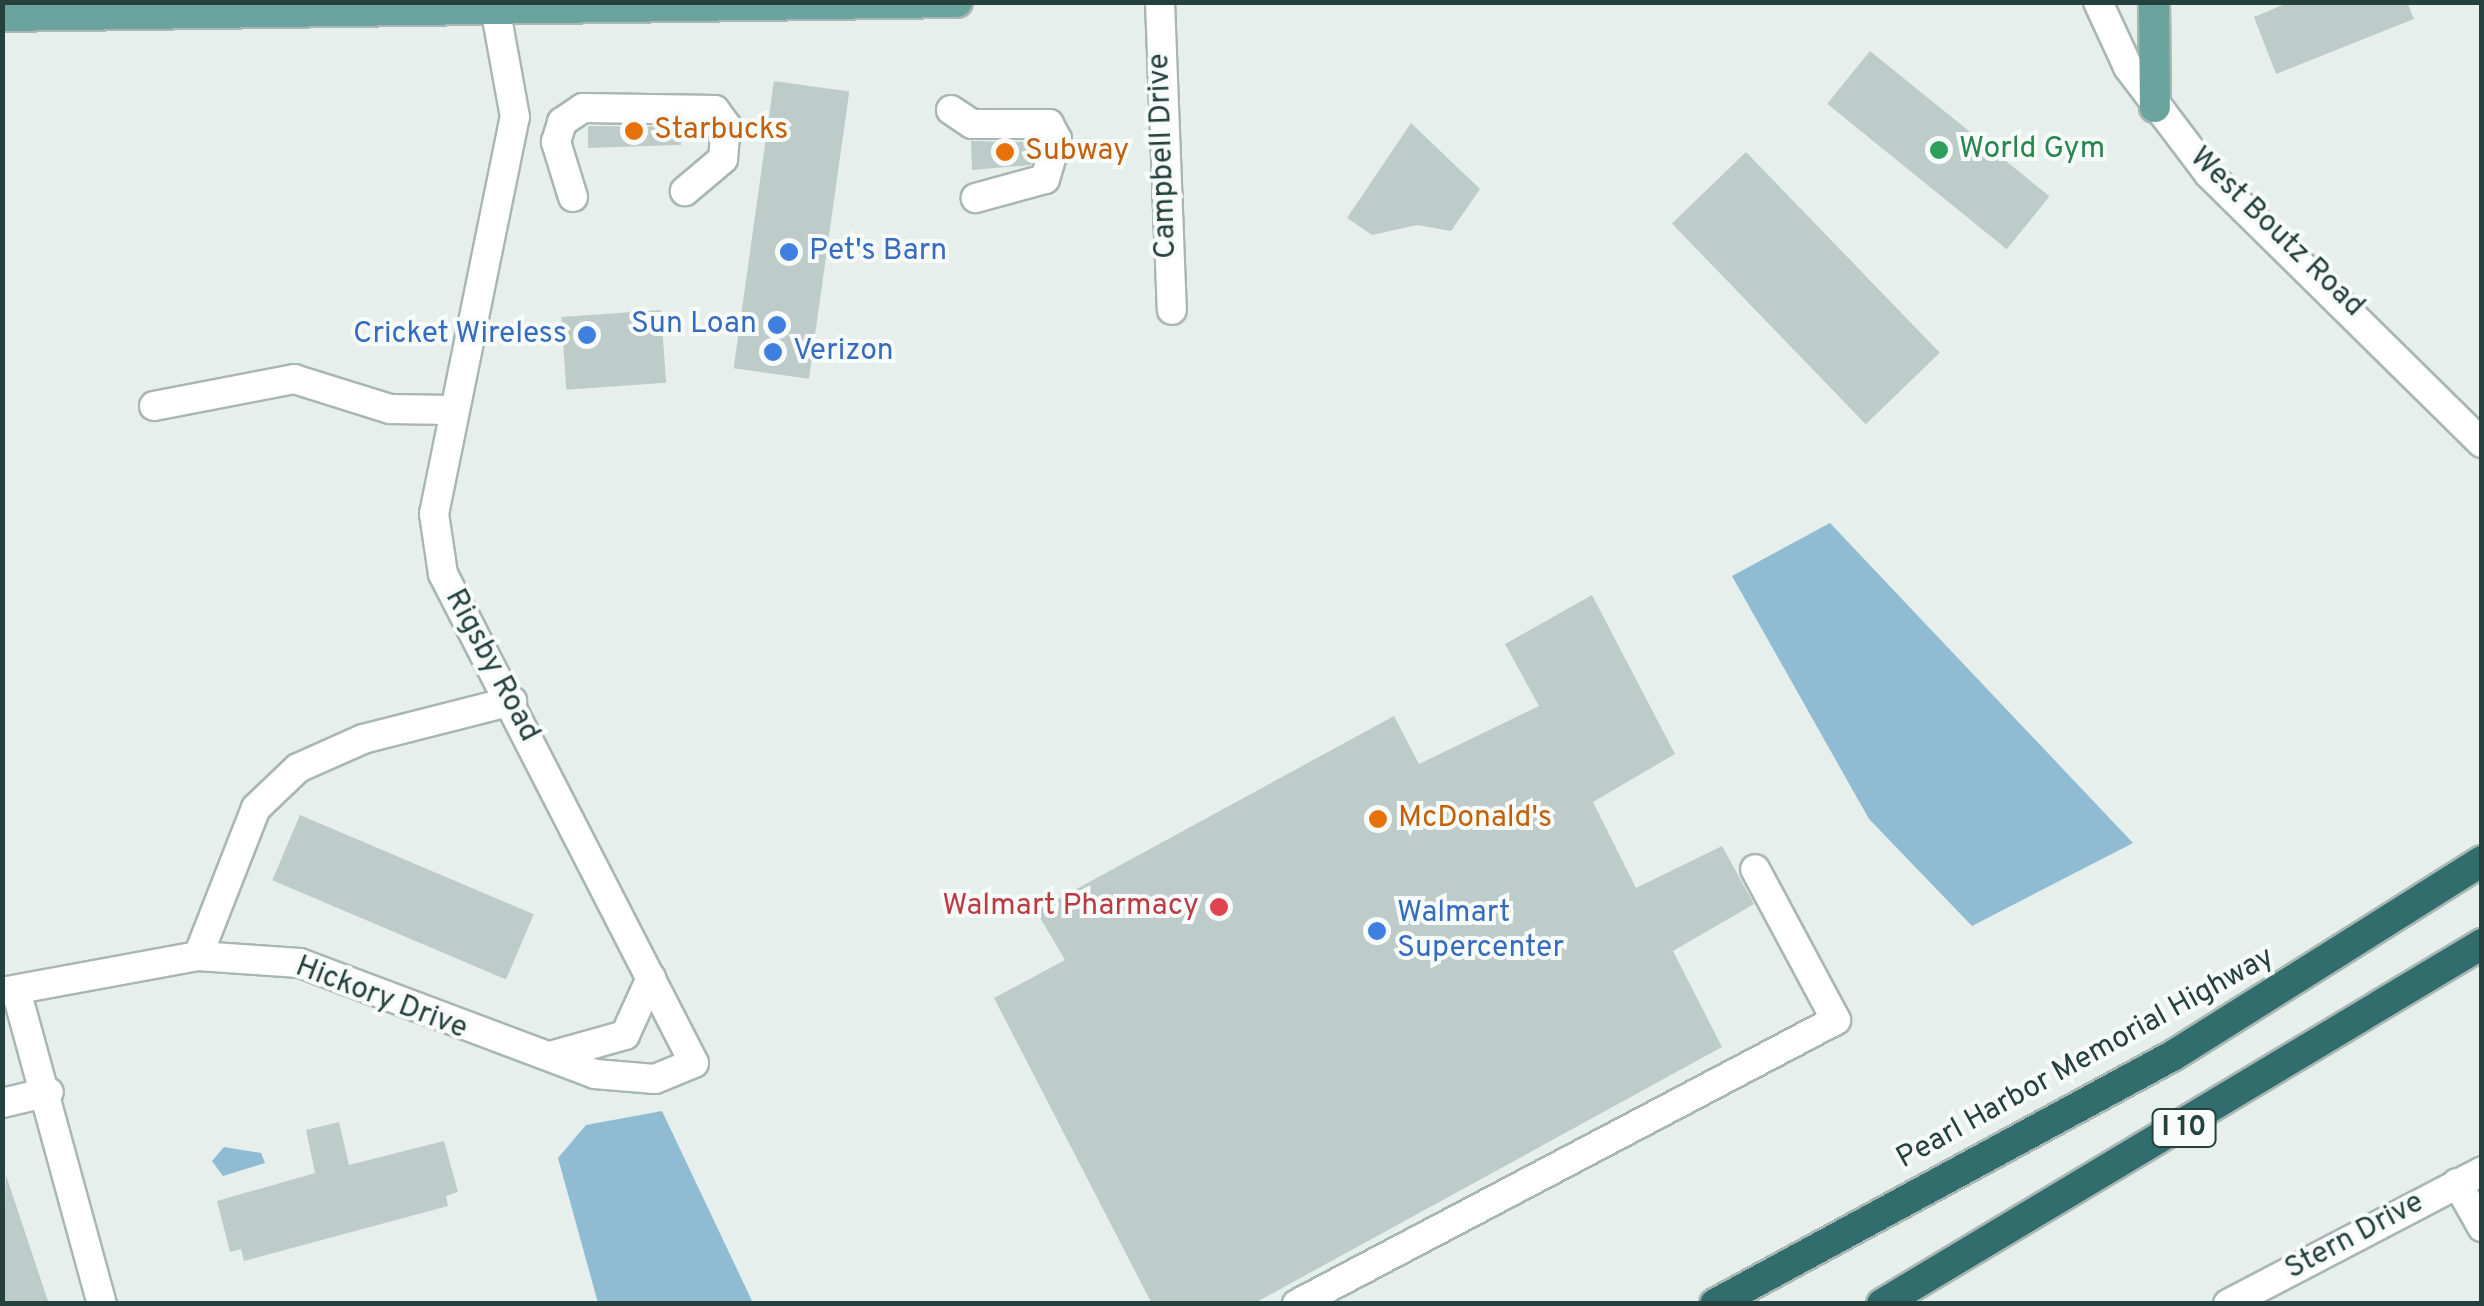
<!DOCTYPE html>
<style>
body{margin:0}
#map{position:relative;width:2484px;height:1306px;overflow:hidden;background:#e6efec;font-family:Overpass,sans-serif}
div>[style]{position:absolute}
.water>*{inset:0;background:#8fbcd3}
.building>*{inset:0;background:#beccc9;transform-origin:0 0}
.roads{filter:drop-shadow(2px 0 #a8b7b4) drop-shadow(-2px 0 #a8b7b4) drop-shadow(0 2px #a8b7b4) drop-shadow(0 -2px #a8b7b4)}
.minor>*{height:28px;margin:-14px;padding:0 14px;transform-origin:14px;border-radius:14px;background:#fff}
.major>*{height:30px;margin:-15px;padding:0 15px;transform-origin:15px;border-radius:15px;background:#6ba49f}
.highway>*{height:30px;margin:-15px;padding:0 15px;transform-origin:15px;border-radius:15px;background:#306d6c}
.dots>*{width:28px;height:28px;translate:-50% -50%;box-sizing:border-box;border:5px solid #f7fbf9;border-radius:50%}
span{translate:-50% -50%;white-space:nowrap;text-align:center;line-height:1.15;-webkit-text-stroke:8px #f7fbf9;paint-order:stroke}
.shield-label span{padding:2px 8px;background:#f7fbf9;border:2px solid;border-radius:8px;-webkit-text-stroke-width:0}
.shield-label{font-size:28px;color:#24413e;font-weight:700}
.food-label{font-size:30px;color:#c56008}
.left{translate:0 -50%;text-align:left}
.leisure-label{font-size:30px;color:#27864d}
.street-label{font-size:30px;color:#24413e}
.shop-label{font-size:30px;color:#366cbe}
.right{translate:-100% -50%;text-align:right}
.health-label{font-size:30px;color:#be3a42}
.frame{position:absolute;inset:0;border:5px solid #24413e;pointer-events:none}
</style>
<div id="map">
<div class="water">
<div style="clip-path:polygon(1830px 523px,2133px 843px,1972px 926px,1869px 819px,1732px 576px)"></div>
<div style="clip-path:polygon(662px 1111px,753px 1303px,598px 1303px,558px 1158px,586px 1125px)"></div>
<div style="clip-path:polygon(224px 1147px,261px 1153px,265px 1163px,223px 1176px,212px 1161px)"></div>
</div>
<div class="building">
<div style="clip-path:polygon(2290px 2px,2407px 2px,2414px 19px,2276px 74px,2254px 17px)"></div>
<div style="left:1870px;top:51px;width:231px;height:68px;rotate:39deg"></div>
<div style="left:774px;top:81px;width:76px;height:290px;rotate:8deg"></div>
<div style="clip-path:polygon(1411px 123px,1480px 189px,1451px 231px,1417px 225px,1372px 235px,1347px 218px)"></div>
<div style="clip-path:polygon(588px 126px,680px 127px,681px 145px,588px 148px)"></div>
<div style="clip-path:polygon(971px 141px,1037px 142px,1038px 143px,1031px 165px,972px 170px)"></div>
<div style="left:1746px;top:152px;width:279px;height:103px;rotate:46deg"></div>
<div style="left:661px;top:310px;width:73px;height:100px;rotate:86deg"></div>
<div style="clip-path:polygon(1592px 595px,1675px 754px,1593px 802px,1636px 888px,1722px 846px,1754px 904px,1673px 951px,1722px 1047px,1253px 1304px,1152px 1304px,994px 998px,1065px 960px,1036px 911px,1394px 716px,1419px 764px,1539px 706px,1505px 644px)"></div>
<div style="left:300px;top:815px;width:254px;height:71px;rotate:23deg"></div>
<div style="clip-path:polygon(339px 1122px,349px 1165px,444px 1141px,458px 1192px,446px 1196px,448px 1206px,244px 1261px,241px 1249px,230px 1252px,217px 1201px,315px 1173px,306px 1130px)"></div>
<div style="clip-path:polygon(6px 1175px,49px 1304px,2px 1304px)"></div>
</div>
<div class="roads">
<div class="minor">
<div style="left:1160px;top:2px;width:308px;rotate:87.8deg"></div>
<div style="left:2098px;top:2px;width:72px;rotate:65.2deg"></div>
<div style="left:2128px;top:67px;width:134px;rotate:52.9deg"></div>
<div style="left:2209px;top:174px;width:383px;rotate:44.6deg"></div>
<div style="left:951px;top:110px;width:25px;rotate:34deg"></div>
<div style="left:972px;top:124px;width:77px"></div>
<div style="left:1049px;top:124px;width:17px;rotate:62deg"></div>
<div style="left:1057px;top:139px;width:42px;rotate:106.7deg"></div>
<div style="left:1045px;top:179px;width:72px;rotate:164.6deg"></div>
<div style="left:573px;top:197px;width:58px;rotate:-107.2deg"></div>
<div style="left:556px;top:142px;width:21px;rotate:-73deg"></div>
<div style="left:562px;top:122px;width:25px;rotate:-34deg"></div>
<div style="left:583px;top:108px;width:132px;rotate:0.9deg"></div>
<div style="left:715px;top:110px;width:19px;rotate:54deg"></div>
<div style="left:726px;top:125px;width:34px;rotate:95deg"></div>
<div style="left:723px;top:159px;width:50px;rotate:139.9deg"></div>
<div style="left:154px;top:406px;width:143px;rotate:-10.9deg"></div>
<div style="left:294px;top:379px;width:101px;rotate:17.4deg"></div>
<div style="left:390px;top:409px;width:63px;rotate:0.9deg"></div>
<div style="left:198px;top:956px;width:159px;rotate:-68.6deg"></div>
<div style="left:256px;top:808px;width:58px;rotate:-43.6deg"></div>
<div style="left:298px;top:768px;width:71px;rotate:-24deg"></div>
<div style="left:363px;top:739px;width:154px;rotate:-14.3deg"></div>
<div style="left:16px;top:990px;width:326px;rotate:74.7deg"></div>
<div style="left:2px;top:992px;width:199px;rotate:-10.4deg"></div>
<div style="left:198px;top:956px;width:102px;rotate:3.9deg"></div>
<div style="left:300px;top:963px;width:315px;rotate:20.6deg"></div>
<div style="left:595px;top:1074px;width:60px;rotate:4.8deg"></div>
<div style="left:655px;top:1079px;width:42px;rotate:-22.3deg"></div>
<div style="left:694px;top:1063px;width:550px;rotate:-117.17deg"></div>
<div style="left:443px;top:574px;width:61px;rotate:-98.5deg"></div>
<div style="left:434px;top:514px;width:405px;rotate:-78.5deg"></div>
<div style="left:515px;top:117px;width:117px;rotate:-100.3deg"></div>
<div style="left:550px;top:1056px;width:78px;rotate:-15.6deg"></div>
<div style="left:625px;top:1035px;width:63px;rotate:-65.5deg"></div>
<div style="left:2px;top:1103px;width:48px;rotate:-13.2deg"></div>
<div style="left:2457px;top:1183px;width:51px;rotate:60.4deg"></div>
<div style="left:1297px;top:1304px;width:609px;rotate:-27.78deg"></div>
<div style="left:1836px;top:1020px;width:171px;rotate:-118.2deg"></div>
<div style="left:2228px;top:1304px;width:287px;rotate:-27.6deg"></div>
</div>
<div class="major">
<div style="left:2154px;top:2px;width:105px;rotate:89.5deg"></div>
<div style="left:2px;top:16px;width:955px;rotate:-0.84deg"></div>
</div>
<div class="highway">
<div style="left:1715px;top:1304px;width:522px;rotate:-28.48deg"></div>
<div style="left:2174px;top:1055px;width:364px;rotate:-32.2deg"></div>
<div style="left:1882px;top:1304px;width:700px;rotate:-30.96deg"></div>
</div>
</div>
<div class="dots">
<div style="left:634px;top:131px;background:#e8710a"></div>
<div style="left:1939px;top:150px;background:#2e9e5b"></div>
<div style="left:1005px;top:152px;background:#e8710a"></div>
<div style="left:789px;top:252px;background:#3f7fe0"></div>
<div style="left:777px;top:325px;background:#3f7fe0"></div>
<div style="left:587px;top:335px;background:#3f7fe0"></div>
<div style="left:773px;top:352px;background:#3f7fe0"></div>
<div style="left:1378px;top:819px;background:#e8710a"></div>
<div style="left:1219px;top:907px;background:#e0444e"></div>
<div style="left:1377px;top:931px;background:#3f7fe0"></div>
</div>
<div class="shield-label">
<span style="left:2184px;top:1128px">I 10</span>
</div>
<div class="food-label">
<span class="left" style="left:654px;top:131px">Starbucks</span>
<span class="left" style="left:1025px;top:152px">Subway</span>
<span class="left" style="left:1398px;top:819px">McDonald's</span>
</div>
<div class="leisure-label">
<span class="left" style="left:1959px;top:150px">World Gym</span>
</div>
<div class="street-label">
<span style="left:1164px;top:156px;rotate:-92deg">Campbell Drive</span>
<span style="left:2276px;top:233px;rotate:44deg">West Boutz Road</span>
<span style="left:491px;top:666px;rotate:62deg">Rigsby Road</span>
<span style="left:381px;top:999px;rotate:21deg">Hickory Drive</span>
<span style="left:2086px;top:1059px;rotate:-29deg">Pearl Harbor Memorial Highway</span>
<span style="left:2355px;top:1237px;rotate:-28deg">Stern Drive</span>
</div>
<div class="shop-label">
<span class="left" style="left:809px;top:252px">Pet's Barn</span>
<span class="right" style="left:757px;top:325px">Sun Loan</span>
<span class="right" style="left:567px;top:335px">Cricket Wireless</span>
<span class="left" style="left:793px;top:352px">Verizon</span>
<span class="left" style="left:1397px;top:931px">Walmart<br>Supercenter</span>
</div>
<div class="health-label">
<span class="right" style="left:1199px;top:907px">Walmart Pharmacy</span>
</div>
<div class="frame"></div>
</div>
